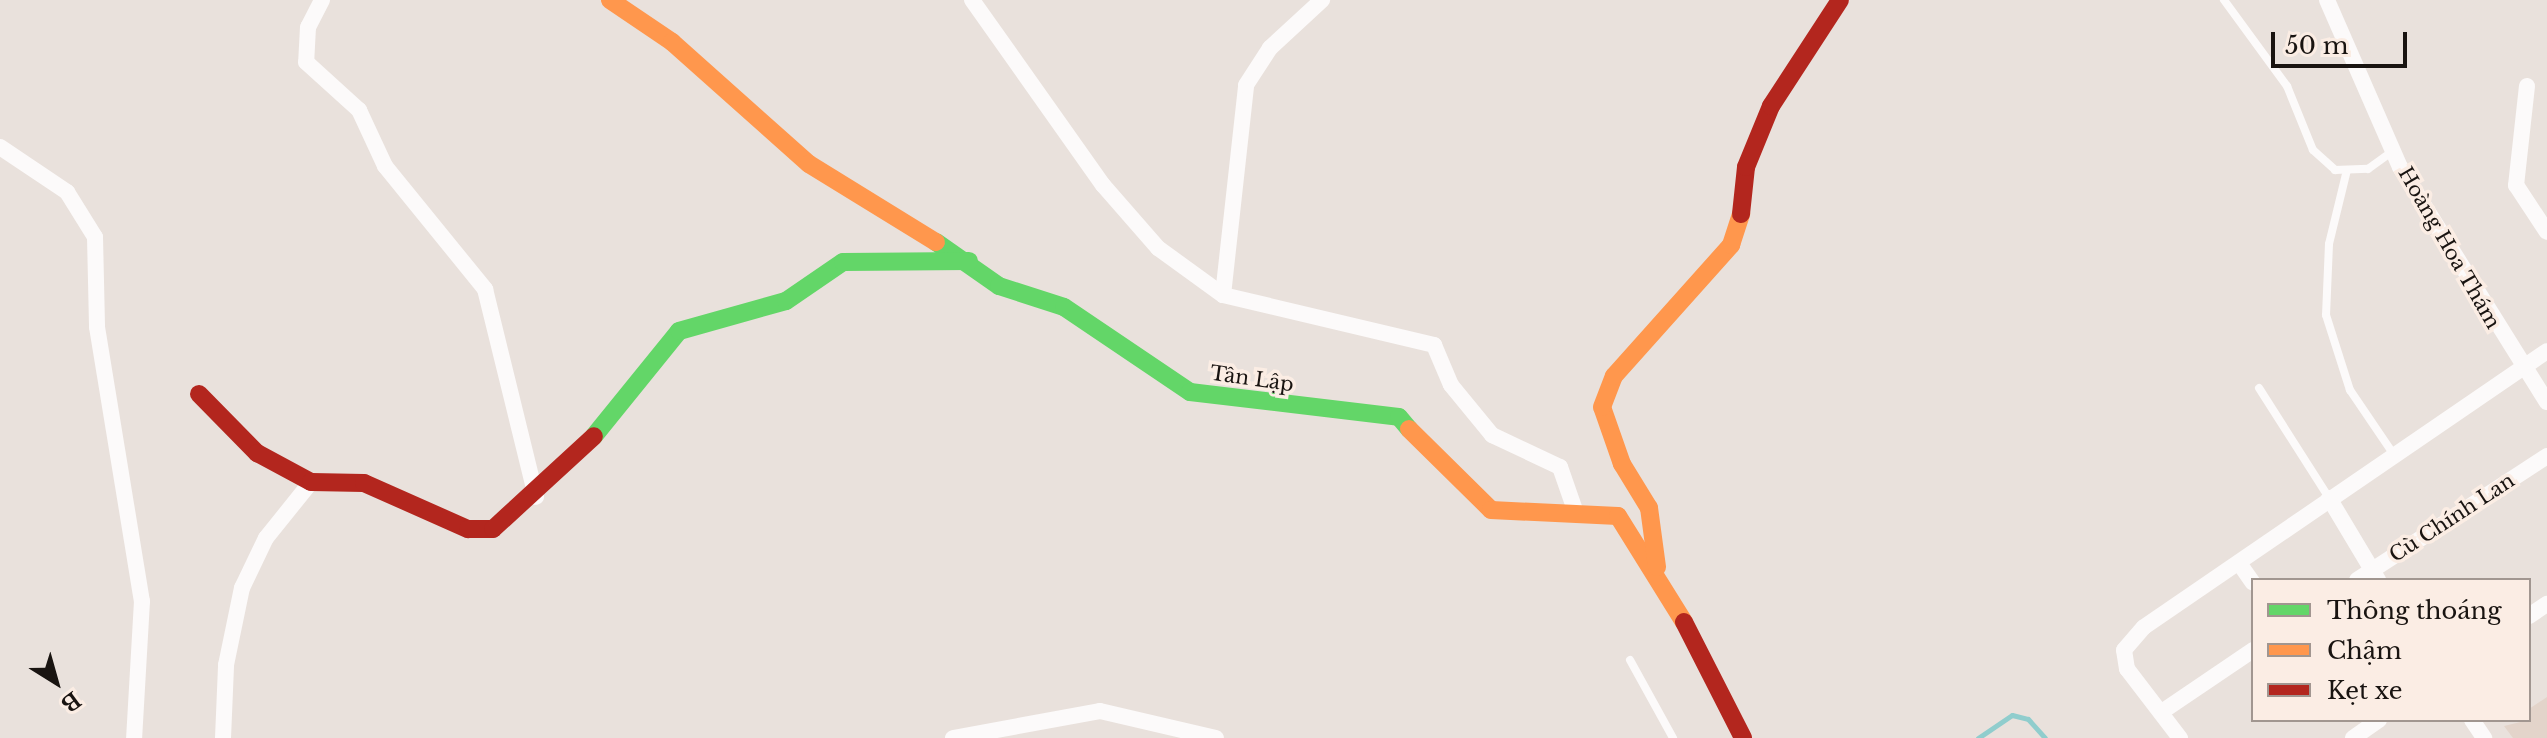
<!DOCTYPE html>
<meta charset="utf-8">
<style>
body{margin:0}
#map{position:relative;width:2547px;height:738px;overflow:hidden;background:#e9e1dc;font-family:"Libre Baskerville",serif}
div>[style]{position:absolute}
.built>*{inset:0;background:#e3d4ca}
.stream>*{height:5px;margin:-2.5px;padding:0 2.5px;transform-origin:2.5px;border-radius:2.5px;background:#90cdcd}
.lane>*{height:8px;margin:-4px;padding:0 4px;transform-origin:4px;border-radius:4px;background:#fcfafa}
.street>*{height:16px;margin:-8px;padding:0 8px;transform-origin:8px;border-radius:8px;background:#fcfafa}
.fast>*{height:18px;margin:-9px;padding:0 9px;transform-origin:9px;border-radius:9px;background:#63d668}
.slow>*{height:18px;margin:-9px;padding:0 9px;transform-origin:9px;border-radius:9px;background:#ff974d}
.jam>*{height:18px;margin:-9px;padding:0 9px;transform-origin:9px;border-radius:9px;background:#b3261e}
span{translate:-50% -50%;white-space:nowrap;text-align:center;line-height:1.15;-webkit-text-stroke:7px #fbede4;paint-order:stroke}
.street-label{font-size:20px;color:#191411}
.legend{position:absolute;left:2251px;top:578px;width:280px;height:144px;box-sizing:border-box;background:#fbede4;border:2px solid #a19690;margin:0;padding:10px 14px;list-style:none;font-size:24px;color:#191411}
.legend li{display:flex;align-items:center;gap:16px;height:40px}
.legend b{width:40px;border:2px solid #a19690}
.north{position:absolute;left:16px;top:642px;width:80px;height:80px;-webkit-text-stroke:6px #fbede4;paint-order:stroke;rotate:143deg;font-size:22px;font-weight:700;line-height:32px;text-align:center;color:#191411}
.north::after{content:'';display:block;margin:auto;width:28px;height:36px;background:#191411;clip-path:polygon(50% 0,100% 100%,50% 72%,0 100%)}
.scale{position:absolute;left:2271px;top:32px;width:136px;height:36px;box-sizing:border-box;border:4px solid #191411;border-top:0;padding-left:10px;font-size:24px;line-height:28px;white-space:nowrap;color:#191411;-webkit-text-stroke:6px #fbede4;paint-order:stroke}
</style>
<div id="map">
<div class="built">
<div style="clip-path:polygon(2547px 697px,2547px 738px,2513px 738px,2504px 726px,2529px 720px,2529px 709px)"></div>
</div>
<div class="stream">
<div style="left:1978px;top:738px;width:41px;rotate:-34.1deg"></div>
<div style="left:2012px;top:715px;width:16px;rotate:14deg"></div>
<div style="left:2028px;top:719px;width:25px;rotate:48deg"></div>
</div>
<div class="lane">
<div style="left:2224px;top:0;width:107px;rotate:53.8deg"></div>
<div style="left:2287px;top:86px;width:69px;rotate:67.9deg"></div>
<div style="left:2313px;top:150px;width:30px;rotate:42deg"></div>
<div style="left:2335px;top:170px;width:33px;rotate:-2deg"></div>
<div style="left:2368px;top:169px;width:32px;rotate:-36deg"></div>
<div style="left:2347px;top:170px;width:76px;rotate:103.7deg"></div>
<div style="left:2329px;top:244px;width:71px;rotate:92.4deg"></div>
<div style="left:2326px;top:315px;width:79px;rotate:72.3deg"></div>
<div style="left:2350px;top:390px;width:78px;rotate:55.9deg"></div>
<div style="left:2259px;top:388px;width:130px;rotate:57.5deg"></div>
<div style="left:1630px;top:660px;width:89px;rotate:61.1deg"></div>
</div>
<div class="street">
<div style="left:322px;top:0;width:30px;rotate:117deg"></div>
<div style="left:308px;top:27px;width:35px;rotate:93deg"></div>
<div style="left:306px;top:62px;width:72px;rotate:42.2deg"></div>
<div style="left:359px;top:110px;width:62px;rotate:65.1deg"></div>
<div style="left:385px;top:166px;width:159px;rotate:50.9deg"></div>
<div style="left:485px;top:289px;width:214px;rotate:76.2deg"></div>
<div style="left:972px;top:0;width:227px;rotate:54.7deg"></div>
<div style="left:1103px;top:185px;width:84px;rotate:48.9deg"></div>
<div style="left:1158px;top:248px;width:80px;rotate:35.9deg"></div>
<div style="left:1223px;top:295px;width:217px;rotate:13.3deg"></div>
<div style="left:1434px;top:345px;width:43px;rotate:67deg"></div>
<div style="left:1451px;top:385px;width:65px;rotate:50.6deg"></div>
<div style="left:1492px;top:435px;width:75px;rotate:25.2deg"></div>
<div style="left:1560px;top:467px;width:46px;rotate:70.8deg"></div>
<div style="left:2327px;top:0;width:182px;rotate:66.4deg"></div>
<div style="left:2400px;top:167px;width:277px;rotate:58deg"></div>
<div style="left:2527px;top:86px;width:100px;rotate:96.3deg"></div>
<div style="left:2516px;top:185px;width:56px;rotate:56.6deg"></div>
<div style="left:0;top:147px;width:81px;rotate:33.9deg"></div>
<div style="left:67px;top:192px;width:53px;rotate:58.1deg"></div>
<div style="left:95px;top:237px;width:90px;rotate:88.7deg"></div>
<div style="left:97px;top:327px;width:278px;rotate:80.7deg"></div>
<div style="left:142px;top:601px;width:137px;rotate:93.3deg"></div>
<div style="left:1223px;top:295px;width:211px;rotate:-83.7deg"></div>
<div style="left:1246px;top:85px;width:44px;rotate:-57deg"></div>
<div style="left:1270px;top:48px;width:71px;rotate:-42.7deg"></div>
<div style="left:2329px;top:498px;width:96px;rotate:59.1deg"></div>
<div style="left:2239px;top:563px;width:24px;rotate:55deg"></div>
<div style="left:2357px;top:580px;width:227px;rotate:-33.1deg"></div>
<div style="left:2529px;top:616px;width:22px;rotate:-34deg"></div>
<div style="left:2163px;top:711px;width:109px;rotate:-34.1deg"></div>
<div style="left:2472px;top:720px;width:22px;rotate:56deg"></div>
<div style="left:223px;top:738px;width:73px;rotate:-87.6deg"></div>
<div style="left:226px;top:665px;width:79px;rotate:-78.3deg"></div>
<div style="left:242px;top:588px;width:55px;rotate:-64.4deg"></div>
<div style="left:266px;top:538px;width:72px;rotate:-51.2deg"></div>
<div style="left:953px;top:738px;width:149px;rotate:-10.4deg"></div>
<div style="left:1100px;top:711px;width:119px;rotate:13.1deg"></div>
<div style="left:2180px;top:738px;width:87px;rotate:-127.5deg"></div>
<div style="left:2127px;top:669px;width:19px;rotate:-99deg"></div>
<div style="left:2124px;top:650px;width:30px;rotate:-49deg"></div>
<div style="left:2144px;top:627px;width:488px;rotate:-34.4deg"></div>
<div style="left:2353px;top:738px;width:32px;rotate:-35deg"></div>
</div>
<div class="fast">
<div style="left:936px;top:242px;width:77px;rotate:34.9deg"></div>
<div style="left:999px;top:286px;width:68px;rotate:17.9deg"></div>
<div style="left:1064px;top:307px;width:152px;rotate:34deg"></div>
<div style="left:1190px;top:392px;width:210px;rotate:6.8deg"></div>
<div style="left:1399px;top:417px;width:16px;rotate:50deg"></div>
<div style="left:594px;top:436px;width:135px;rotate:-51deg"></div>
<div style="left:679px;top:331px;width:111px;rotate:-15.7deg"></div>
<div style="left:786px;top:301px;width:69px;rotate:-34.4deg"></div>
<div style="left:843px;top:262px;width:126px;rotate:-0.5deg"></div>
</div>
<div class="slow">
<div style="left:610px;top:0;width:75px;rotate:34.1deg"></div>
<div style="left:672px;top:42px;width:183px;rotate:41.7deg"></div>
<div style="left:809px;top:164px;width:149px;rotate:31.6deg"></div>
<div style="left:1409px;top:429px;width:115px;rotate:44.6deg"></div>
<div style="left:1491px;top:510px;width:127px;rotate:2.7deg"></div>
<div style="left:1618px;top:516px;width:125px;rotate:58.1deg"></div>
<div style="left:1657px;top:567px;width:60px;rotate:-97.7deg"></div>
<div style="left:1649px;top:508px;width:52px;rotate:-121.5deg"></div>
<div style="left:1622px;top:464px;width:60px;rotate:-109.3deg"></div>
<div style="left:1602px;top:407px;width:33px;rotate:-69deg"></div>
<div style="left:1614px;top:376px;width:176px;rotate:-48.2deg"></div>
<div style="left:1731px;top:245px;width:33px;rotate:-72deg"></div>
</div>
<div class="jam">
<div style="left:1741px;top:214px;width:47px;rotate:-83.9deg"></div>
<div style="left:1746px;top:167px;width:66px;rotate:-67.7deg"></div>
<div style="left:1771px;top:106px;width:126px;rotate:-56.9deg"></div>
<div style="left:199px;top:394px;width:83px;rotate:45.5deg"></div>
<div style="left:257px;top:453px;width:61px;rotate:28.2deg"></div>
<div style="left:311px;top:482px;width:53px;rotate:1.1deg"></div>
<div style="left:364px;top:483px;width:114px;rotate:23.9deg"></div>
<div style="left:468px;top:529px;width:25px"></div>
<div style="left:493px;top:529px;width:137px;rotate:-42.6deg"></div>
<div style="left:1684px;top:622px;width:130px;rotate:63deg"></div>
</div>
<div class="street-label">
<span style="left:2449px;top:248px;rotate:60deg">Hoàng Hoa Thám</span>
<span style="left:1252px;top:379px;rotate:8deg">Tân Lập</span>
<span style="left:2452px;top:518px;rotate:-33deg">Cù Chính Lan</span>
</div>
<ul class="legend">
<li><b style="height:10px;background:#63d668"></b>Thông thoáng</li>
<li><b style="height:10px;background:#ff974d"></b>Chậm</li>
<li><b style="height:10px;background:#b3261e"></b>Kẹt xe</li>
</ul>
<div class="north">B</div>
<div class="scale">50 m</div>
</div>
